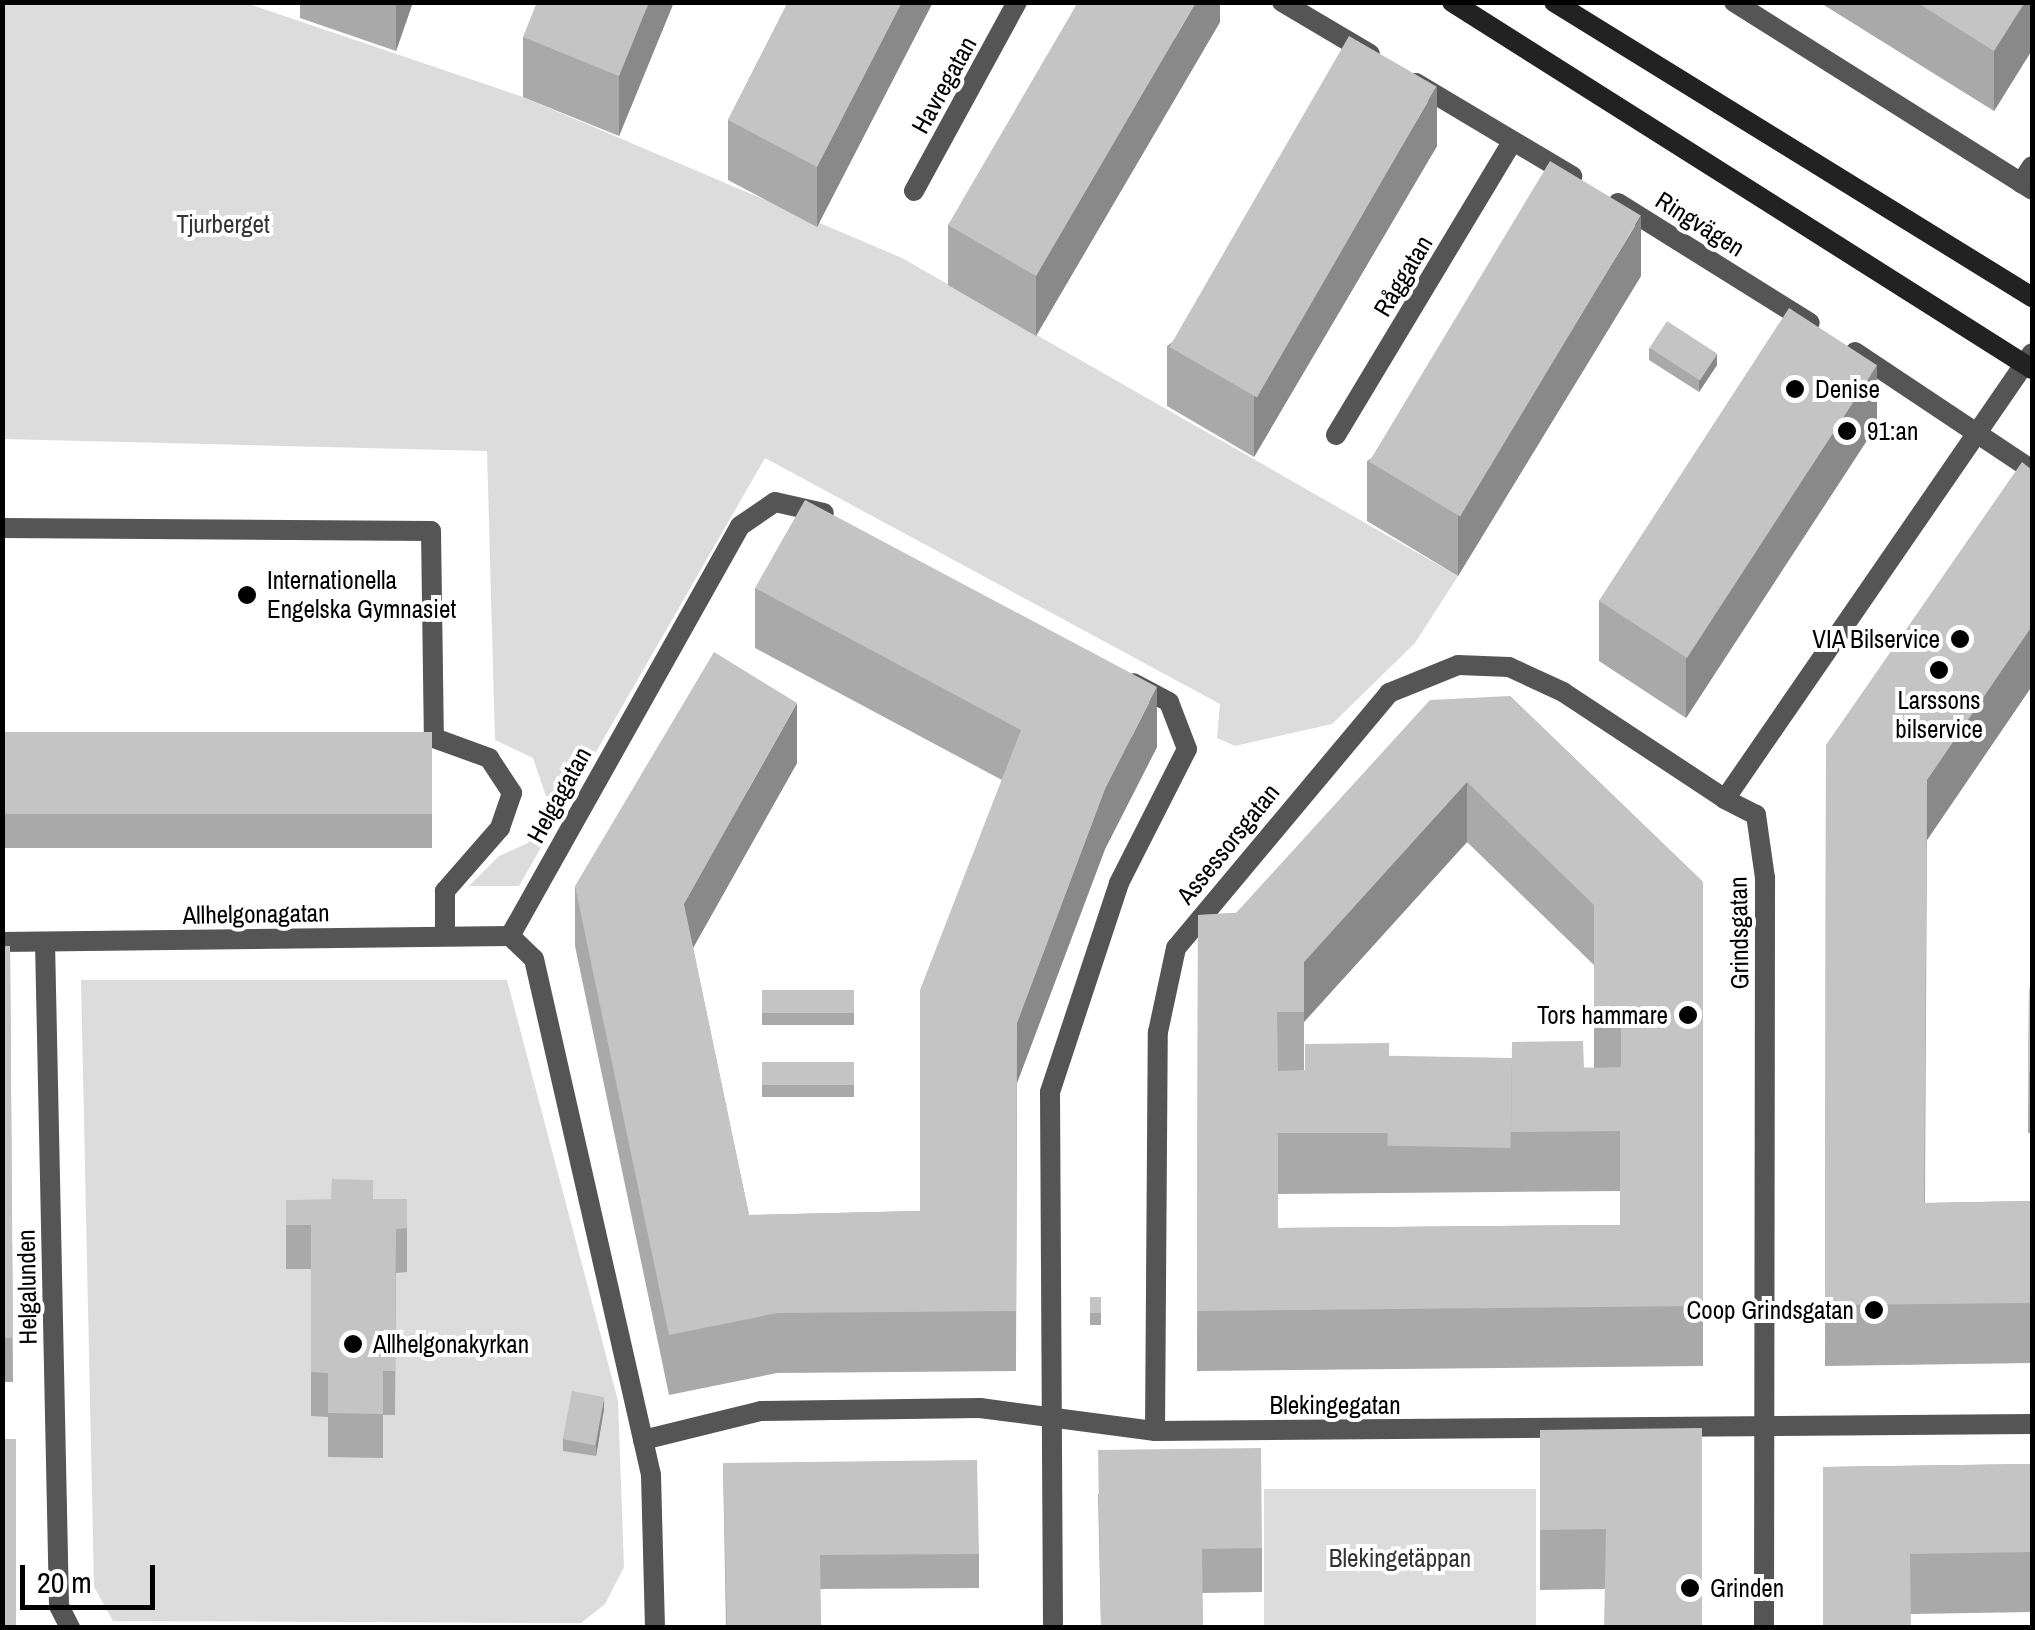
<!DOCTYPE html>
<meta charset="utf-8">
<style>
body{margin:0}
#map{position:relative;width:2035px;height:1630px;overflow:hidden;background:#fff;font-family:"Archivo Narrow",sans-serif}
div>[style]{position:absolute}
.green>*{inset:0;background:#dcdcdc;transform-origin:0 0}
.lane>*{height:20px;margin:-10px;padding:0 10px;transform-origin:10px;border-radius:10px;background:#555}
.street>*{height:20px;margin:-10px;padding:0 10px;transform-origin:10px;border-radius:10px;background:#555}
.secondary>*{height:20px;margin:-10px;padding:0 10px;transform-origin:10px;border-radius:10px;background:#222}
.wall>*{inset:0;background:#a9a9a9;transform-origin:0 0}
.shaded-wall>*{inset:0;background:#898989}
.building>*{inset:0;background:#c4c4c4;transform-origin:0 0}
.dots>*{width:28px;height:28px;translate:-50% -50%;box-sizing:border-box;border:5px solid #fff;border-radius:50%}
span{translate:-50% -50%;white-space:nowrap;text-align:center;line-height:1.15;-webkit-text-stroke:8px #fff;paint-order:stroke}
.street-label{font-size:25px;color:#000}
.park-label{font-size:25px;color:#333}
.poi-label{font-size:25px;color:#000}
.left{translate:0 -50%;text-align:left}
.right{translate:-100% -50%;text-align:right}
.frame{position:absolute;inset:0;border:5px solid #000;pointer-events:none}
.scale{position:absolute;left:20px;top:1565px;width:135px;height:45px;box-sizing:border-box;border:5px solid #000;border-top:0;padding-left:12px;font-size:30px;line-height:35px;white-space:nowrap;color:#000;-webkit-text-stroke:8px #fff;paint-order:stroke}
</style>
<div id="map">
<div class="green">
<div style="clip-path:polygon(3px 3px,246px 3px,523px 97px,902px 258px,1458px 576px,1415px 643px,1332px 724px,1235px 746px,1217px 738px,1220px 704px,765px 458px,519px 886px,469px 886px,499px 856px,528px 843px,548px 802px,533px 758px,495px 740px,487px 451px,3px 439px)"></div>
<div style="clip-path:polygon(81px 980px,507px 980px,618px 1401px,624px 1567px,605px 1604px,581px 1623px,113px 1621px,94px 1587px)"></div>
<div style="left:1536px;top:1489px;width:138px;height:272px;rotate:90deg"></div>
</div>
<div class="lane">
<div style="left:2px;top:528px;width:429px;rotate:0.4deg"></div>
<div style="left:431px;top:531px;width:207px;rotate:89.2deg"></div>
<div style="left:434px;top:738px;width:59px;rotate:20deg"></div>
<div style="left:489px;top:758px;width:42px;rotate:56.7deg"></div>
<div style="left:512px;top:793px;width:37px;rotate:109deg"></div>
<div style="left:500px;top:828px;width:84px;rotate:131.1deg"></div>
<div style="left:445px;top:891px;width:45px;rotate:90deg"></div>
</div>
<div class="street">
<div style="left:1282px;top:2px;width:102px;rotate:30.6deg"></div>
<div style="left:1734px;top:2px;width:352px;rotate:32.2deg"></div>
<div style="left:1416px;top:83px;width:182px;rotate:30.8deg"></div>
<div style="left:2021px;top:183px;width:20px;rotate:-57deg"></div>
<div style="left:914px;top:191px;width:215px;rotate:-61.4deg"></div>
<div style="left:1618px;top:203px;width:226px;rotate:32deg"></div>
<div style="left:1855px;top:352px;width:213px;rotate:33.7deg"></div>
<div style="left:1336px;top:435px;width:343px;rotate:-59deg"></div>
<div style="left:510px;top:936px;width:470px;rotate:-60.7deg"></div>
<div style="left:740px;top:526px;width:42px;rotate:-34.4deg"></div>
<div style="left:775px;top:502px;width:50px;rotate:12.7deg"></div>
<div style="left:510px;top:936px;width:33px;rotate:44deg"></div>
<div style="left:534px;top:959px;width:529px;rotate:77.22deg"></div>
<div style="left:651px;top:1475px;width:153px;rotate:88.5deg"></div>
<div style="left:2px;top:942px;width:508px;rotate:-0.68deg"></div>
<div style="left:45px;top:942px;width:664px;rotate:88.79deg"></div>
<div style="left:59px;top:1606px;width:25px;rotate:63deg"></div>
<div style="left:1155px;top:1431px;width:399px;rotate:-89.6deg"></div>
<div style="left:1158px;top:1032px;width:86px;rotate:-77.9deg"></div>
<div style="left:1176px;top:948px;width:332px;rotate:-50.1deg"></div>
<div style="left:1389px;top:693px;width:74px;rotate:-22.1deg"></div>
<div style="left:1458px;top:665px;width:51px;rotate:2.2deg"></div>
<div style="left:1509px;top:667px;width:60px;rotate:24.8deg"></div>
<div style="left:1563px;top:692px;width:194px;rotate:33.4deg"></div>
<div style="left:643px;top:1440px;width:122px;rotate:-13.8deg"></div>
<div style="left:761px;top:1411px;width:219px;rotate:-0.8deg"></div>
<div style="left:980px;top:1408px;width:177px;rotate:7.5deg"></div>
<div style="left:1155px;top:1431px;width:877px;rotate:-0.46deg"></div>
<div style="left:1053px;top:1628px;width:536px;rotate:-90.32deg"></div>
<div style="left:1050px;top:1092px;width:220px;rotate:-71.7deg"></div>
<div style="left:1119px;top:883px;width:150px;rotate:-63.1deg"></div>
<div style="left:1187px;top:749px;width:50px;rotate:-111deg"></div>
<div style="left:1169px;top:702px;width:40px;rotate:-152deg"></div>
<div style="left:1764px;top:1628px;width:750px;rotate:-89.92deg"></div>
<div style="left:1765px;top:878px;width:64px;rotate:-98.1deg"></div>
<div style="left:1756px;top:815px;width:35px;rotate:-153deg"></div>
<div style="left:1725px;top:799px;width:541px;rotate:-55.46deg"></div>
</div>
<div class="secondary">
<div style="left:1452px;top:2px;width:686px;rotate:32.32deg"></div>
<div style="left:1554px;top:2px;width:562px;rotate:31.68deg"></div>
</div>
<div class="wall">
<div style="clip-path:polygon(300px 2px,413px 2px,396px 51px,300px 18px)"></div>
<div style="clip-path:polygon(674px 2px,619px 136px,523px 97px,523px 37px)"></div>
<div style="clip-path:polygon(788px 2px,933px 2px,817px 227px,728px 180px,728px 120px)"></div>
<div style="clip-path:polygon(1220px 2px,1220px 22px,1036px 336px,948px 285px,948px 225px)"></div>
<div style="clip-path:polygon(1819px 2px,2032px 2px,2032px 50px,1994px 111px)"></div>
<div style="clip-path:polygon(1437px 146px,1254px 457px,1167px 406px,1167px 346px)"></div>
<div style="clip-path:polygon(1641px 276px,1458px 576px,1367px 521px,1367px 461px)"></div>
<div style="clip-path:polygon(1649px 348px,1717px 365px,1699px 392px,1649px 360px)"></div>
<div style="clip-path:polygon(1877px 425px,1686px 718px,1599px 661px,1599px 601px)"></div>
<div style="clip-path:polygon(2032px 470px,2032px 686px,1927px 840px,1925px 1203px,2032px 1201px,2032px 1363px,1825px 1366px,1826px 745px)"></div>
<div style="clip-path:polygon(755px 588px,1157px 747px,1105px 849px,1017px 1083px,1016px 1371px,777px 1373px,669px 1395px,575px 946px,575px 886px,797px 763px,693px 948px,749px 1215px,920px 1211px,1002px 780px,755px 648px)"></div>
<div style="clip-path:polygon(evenodd,1510px 696px,1703px 882px,1703px 1366px,1197px 1371px,1198px 915px,1236px 913px,1510px 696px,1467px 842px,1594px 965px,1594px 1068px,1389px 1059px,1304px 1070px,1304px 1022px,1467px 842px,1510px 696px,1620px 1191px,1620px 1225px,1278px 1228px,1278px 1194px,1620px 1191px)"></div>
<div style="left:432px;top:732px;width:116px;height:430px;rotate:90deg"></div>
<div style="clip-path:polygon(2px 946px,10px 946px,13px 1382px,2px 1382px)"></div>
<div style="clip-path:polygon(2029px 988px,2032px 988px,2032px 1133px,2028px 1133px)"></div>
<div style="left:854px;top:990px;width:35px;height:92px;rotate:90deg"></div>
<div style="left:762px;top:1062px;width:92px;height:35px"></div>
<div style="clip-path:polygon(407px 1199px,407px 1272px,396px 1273px,395px 1415px,383px 1415px,383px 1458px,328px 1457px,328px 1417px,311px 1416px,311px 1269px,286px 1269px,286px 1200px)"></div>
<div style="left:1090px;top:1297px;width:11px;height:28px"></div>
<div style="clip-path:polygon(604px 1409px,596px 1456px,563px 1451px,563px 1439px)"></div>
<div style="clip-path:polygon(1540px 1430px,1702px 1628px,1605px 1589px,1540px 1590px)"></div>
<div style="clip-path:polygon(723px 1463px,979px 1554px,979px 1588px,820px 1589px,821px 1628px,726px 1628px)"></div>
<div style="clip-path:polygon(2032px 1464px,2032px 1612px,1910px 1614px,1823px 1467px)"></div>
<div style="clip-path:polygon(1098px 1494px,1262px 1548px,1262px 1592px,1202px 1593px,1203px 1628px,1101px 1628px)"></div>
</div>
<div class="shaded-wall">
<div style="clip-path:polygon(396px 2px,413px 2px,396px 51px)"></div>
<div style="clip-path:polygon(649px 2px,674px 2px,619px 136px,619px 76px)"></div>
<div style="clip-path:polygon(902px 2px,933px 2px,817px 227px,817px 167px)"></div>
<div style="clip-path:polygon(1196px 2px,1220px 2px,1220px 22px,1036px 336px,1036px 276px)"></div>
<div style="clip-path:polygon(2025px 2px,2032px 2px,2032px 50px,1994px 111px,1994px 51px)"></div>
<div style="clip-path:polygon(1437px 86px,1437px 146px,1254px 457px,1254px 397px)"></div>
<div style="clip-path:polygon(1641px 216px,1641px 276px,1458px 576px,1458px 516px)"></div>
<div style="clip-path:polygon(1717px 354px,1717px 365px,1699px 392px,1699px 380px)"></div>
<div style="clip-path:polygon(1877px 365px,1877px 425px,1686px 718px,1686px 658px)"></div>
<div style="clip-path:polygon(2032px 626px,2032px 686px,1927px 840px,1927px 780px)"></div>
<div style="clip-path:polygon(1157px 687px,1157px 747px,1105px 849px,1017px 1083px,1016px 1371px,1017px 1023px,1105px 789px)"></div>
<div style="clip-path:polygon(797px 703px,797px 763px,684px 964px,684px 904px)"></div>
<div style="clip-path:polygon(1467px 782px,1467px 842px,1304px 1022px,1304px 962px)"></div>
<div style="clip-path:polygon(604px 1397px,604px 1409px,596px 1456px,596px 1444px)"></div>
</div>
<div class="building">
<div style="clip-path:polygon(537px 2px,649px 2px,619px 76px,523px 37px)"></div>
<div style="clip-path:polygon(788px 2px,902px 2px,817px 167px,728px 120px)"></div>
<div style="clip-path:polygon(1078px 2px,1196px 2px,1036px 276px,948px 225px)"></div>
<div style="clip-path:polygon(1916px 2px,2025px 2px,1994px 51px)"></div>
<div style="left:1349px;top:36px;width:101px;height:359px;rotate:30deg"></div>
<div style="left:1550px;top:161px;width:106px;height:351px;rotate:31deg"></div>
<div style="left:1789px;top:308px;width:105px;height:349px;rotate:33deg"></div>
<div style="left:1667px;top:321px;width:60px;height:32px;rotate:33deg"></div>
<div style="clip-path:polygon(2022px 462px,2032px 470px,2032px 626px,1927px 780px,1924px 1203px,2032px 1201px,2032px 1303px,1825px 1305px,1826px 745px)"></div>
<div style="clip-path:polygon(805px 500px,1157px 687px,1105px 789px,1017px 1023px,1016px 1311px,777px 1313px,669px 1335px,575px 886px,714px 652px,797px 703px,684px 904px,749px 1215px,920px 1211px,920px 990px,1021px 730px,755px 588px)"></div>
<div style="clip-path:polygon(evenodd,1510px 696px,1703px 882px,1703px 1306px,1197px 1311px,1198px 915px,1236px 913px,1430px 700px,1510px 696px,1467px 782px,1594px 905px,1594px 1009px,1621px 1009px,1621px 1067px,1584px 1068px,1583px 1041px,1512px 1042px,1511px 1132px,1620px 1131px,1620px 1225px,1278px 1228px,1278px 1133px,1389px 1133px,1389px 1043px,1305px 1044px,1305px 1070px,1278px 1071px,1277px 1012px,1304px 1012px,1304px 962px,1467px 782px)"></div>
<div style="left:432px;top:732px;width:82px;height:430px;rotate:90deg"></div>
<div style="clip-path:polygon(2px 946px,10px 946px,13px 1338px,2px 1338px)"></div>
<div style="clip-path:polygon(2029px 988px,2032px 988px,2032px 1073px,2028px 1073px)"></div>
<div style="left:854px;top:990px;width:23px;height:92px;rotate:90deg"></div>
<div style="left:1512px;top:1058px;width:90px;height:123px;rotate:91deg"></div>
<div style="left:762px;top:1062px;width:92px;height:23px"></div>
<div style="clip-path:polygon(332px 1179px,373px 1180px,373px 1199px,407px 1199px,407px 1228px,396px 1229px,395px 1371px,383px 1371px,383px 1414px,328px 1413px,328px 1373px,311px 1372px,311px 1225px,286px 1225px,286px 1200px,331px 1200px)"></div>
<div style="left:1090px;top:1297px;width:11px;height:16px"></div>
<div style="left:572px;top:1391px;width:33px;height:49px;rotate:11deg"></div>
<div style="clip-path:polygon(1702px 1428px,1702px 1628px,1604px 1628px,1606px 1529px,1540px 1530px,1540px 1430px)"></div>
<div style="left:2px;top:1439px;width:14px;height:189px"></div>
<div style="clip-path:polygon(1261px 1448px,1262px 1548px,1202px 1549px,1203px 1628px,1101px 1628px,1098px 1450px)"></div>
<div style="clip-path:polygon(977px 1460px,979px 1554px,820px 1555px,821px 1628px,727px 1628px,723px 1463px)"></div>
<div style="clip-path:polygon(2032px 1464px,2032px 1552px,1910px 1554px,1911px 1628px,1823px 1628px,1823px 1467px)"></div>
</div>
<div class="dots">
<div style="left:1795px;top:389px;background:#000"></div>
<div style="left:1847px;top:431px;background:#000"></div>
<div style="left:247px;top:595px;background:#000"></div>
<div style="left:1960px;top:639px;background:#000"></div>
<div style="left:1939px;top:670px;background:#000"></div>
<div style="left:1688px;top:1015px;background:#000"></div>
<div style="left:1874px;top:1310px;background:#000"></div>
<div style="left:353px;top:1344px;background:#000"></div>
<div style="left:1690px;top:1588px;background:#000"></div>
</div>
<div class="street-label">
<span style="left:944px;top:85px;rotate:-61deg">Havregatan</span>
<span style="left:1700px;top:224px;rotate:32deg">Ringvägen</span>
<span style="left:1403px;top:276px;rotate:-59deg">Råggatan</span>
<span style="left:559px;top:795px;rotate:-61deg">Helgagatan</span>
<span style="left:1228px;top:844px;rotate:-51deg">Assessorsgatan</span>
<span style="left:256px;top:914px;rotate:-1deg">Allhelgonagatan</span>
<span style="left:1739px;top:933px;rotate:-91deg">Grindsgatan</span>
<span style="left:27px;top:1287px;rotate:-91deg">Helgalunden</span>
<span style="left:1335px;top:1405px">Blekingegatan</span>
</div>
<div class="park-label">
<span style="left:223px;top:224px">Tjurberget</span>
<span style="left:1400px;top:1558px">Blekingetäppan</span>
</div>
<div class="poi-label">
<span class="left" style="left:1815px;top:389px">Denise</span>
<span class="left" style="left:1867px;top:431px">91:an</span>
<span class="left" style="left:267px;top:595px">Internationella<br>Engelska Gymnasiet</span>
<span class="right" style="left:1940px;top:639px">VIA Bilservice</span>
<span style="left:1939px;top:715px">Larssons<br>bilservice</span>
<span class="right" style="left:1668px;top:1015px">Tors hammare</span>
<span class="right" style="left:1854px;top:1310px">Coop Grindsgatan</span>
<span class="left" style="left:373px;top:1344px">Allhelgonakyrkan</span>
<span class="left" style="left:1710px;top:1588px">Grinden</span>
</div>
<div class="frame"></div>
<div class="scale">20 m</div>
</div>
